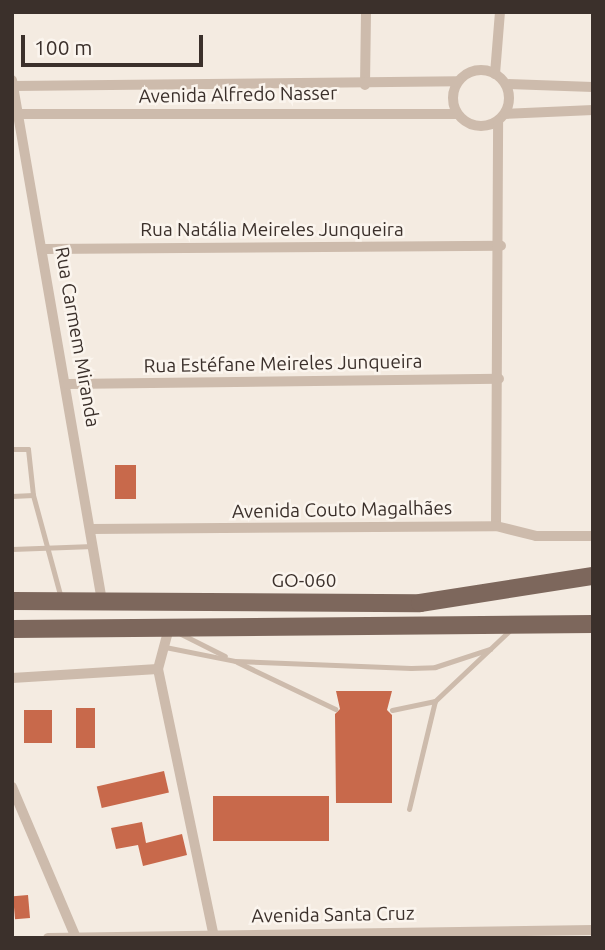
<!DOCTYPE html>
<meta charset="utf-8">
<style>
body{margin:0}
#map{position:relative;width:605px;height:950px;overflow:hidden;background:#f4ebe1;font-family:Ubuntu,sans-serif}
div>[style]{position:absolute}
.building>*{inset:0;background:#c8694b;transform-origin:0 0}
.lane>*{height:5px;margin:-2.5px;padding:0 2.5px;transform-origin:2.5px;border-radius:2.5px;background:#cdbbac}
.street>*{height:10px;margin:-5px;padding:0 5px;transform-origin:5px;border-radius:5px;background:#cdbbac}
.street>.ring{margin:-5px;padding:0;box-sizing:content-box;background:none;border:10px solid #cdbbac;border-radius:50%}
.primary>*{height:18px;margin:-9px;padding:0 9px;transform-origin:9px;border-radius:9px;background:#7d675c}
span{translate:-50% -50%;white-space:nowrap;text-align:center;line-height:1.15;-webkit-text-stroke:5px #fbf5ee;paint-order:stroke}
.street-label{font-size:19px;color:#3b302b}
.frame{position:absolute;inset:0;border:14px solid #3b302b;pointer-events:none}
.scale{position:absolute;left:21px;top:35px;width:182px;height:32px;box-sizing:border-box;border:4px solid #3b302b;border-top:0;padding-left:9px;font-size:21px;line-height:24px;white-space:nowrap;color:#3b302b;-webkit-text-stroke:5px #fbf5ee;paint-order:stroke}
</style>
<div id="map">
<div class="building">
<div style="left:115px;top:465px;width:21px;height:34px"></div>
<div style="clip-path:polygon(336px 691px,392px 691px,387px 710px,392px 715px,392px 803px,336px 803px,335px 714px,340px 709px)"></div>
<div style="left:76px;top:708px;width:19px;height:40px"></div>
<div style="left:24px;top:710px;width:28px;height:33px"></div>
<div style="left:164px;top:771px;width:22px;height:69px;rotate:77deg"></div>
<div style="left:213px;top:796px;width:116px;height:45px"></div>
<div style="clip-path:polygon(142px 822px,146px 843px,182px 834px,187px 855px,143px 866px,138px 845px,116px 849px,111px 828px)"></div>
<div style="left:28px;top:895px;width:23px;height:15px;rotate:85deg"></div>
</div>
<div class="lane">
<div style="left:12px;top:449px;width:16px"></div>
<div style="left:28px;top:449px;width:46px;rotate:83.8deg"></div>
<div style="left:12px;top:496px;width:21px;rotate:-3deg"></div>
<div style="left:33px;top:495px;width:107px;rotate:74.8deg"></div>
<div style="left:12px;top:549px;width:81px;rotate:-2.1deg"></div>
<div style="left:181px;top:634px;width:49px;rotate:26.6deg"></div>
<div style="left:165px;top:647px;width:71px;rotate:11.3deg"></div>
<div style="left:235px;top:661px;width:176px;rotate:2.3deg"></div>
<div style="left:411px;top:668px;width:24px;rotate:-2deg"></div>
<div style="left:435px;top:667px;width:58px;rotate:-18.1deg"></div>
<div style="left:237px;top:662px;width:109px;rotate:25.6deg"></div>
<div style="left:392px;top:710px;width:44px;rotate:-11.8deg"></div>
<div style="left:435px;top:701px;width:103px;rotate:-43.4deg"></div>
<div style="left:409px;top:809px;width:111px;rotate:-76.5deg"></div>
</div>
<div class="street">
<div class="ring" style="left:453px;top:70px;width:46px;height:46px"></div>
<div style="left:495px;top:74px;width:62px;rotate:-85.4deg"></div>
<div style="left:12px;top:80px;width:529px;rotate:80.2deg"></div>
<div style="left:506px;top:84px;width:87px;rotate:2deg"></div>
<div style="left:365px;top:85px;width:73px;rotate:-89.2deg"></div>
<div style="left:13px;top:86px;width:445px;rotate:-0.6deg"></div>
<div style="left:19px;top:114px;width:438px"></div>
<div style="left:505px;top:114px;width:88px;rotate:-2.6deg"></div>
<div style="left:44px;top:249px;width:457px;rotate:-0.4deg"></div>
<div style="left:68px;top:384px;width:431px;rotate:-0.7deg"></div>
<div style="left:496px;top:526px;width:405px;rotate:-89.7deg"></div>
<div style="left:91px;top:529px;width:405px;rotate:-0.4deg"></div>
<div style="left:496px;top:526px;width:41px;rotate:14deg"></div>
<div style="left:536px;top:536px;width:57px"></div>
<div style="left:169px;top:628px;width:42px;rotate:105deg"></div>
<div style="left:158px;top:669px;width:275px;rotate:78.2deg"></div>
<div style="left:12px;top:678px;width:146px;rotate:-3.5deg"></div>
<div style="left:12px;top:787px;width:164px;rotate:67deg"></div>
<div style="left:48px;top:938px;width:545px;rotate:-0.84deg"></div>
</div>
<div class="primary">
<div style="left:12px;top:601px;width:408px;rotate:0.3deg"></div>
<div style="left:420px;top:603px;width:175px;rotate:-8.9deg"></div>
<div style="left:12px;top:629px;width:581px;rotate:-0.49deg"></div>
</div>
<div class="street-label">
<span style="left:238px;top:95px;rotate:-1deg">Avenida Alfredo Nasser</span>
<span style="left:272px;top:230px">Rua Natália Meireles Junqueira</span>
<span style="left:77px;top:337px;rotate:80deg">Rua Carmem Miranda</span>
<span style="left:283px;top:364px;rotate:-1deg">Rua Estéfane Meireles Junqueira</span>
<span style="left:342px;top:510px;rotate:-1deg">Avenida Couto Magalhães</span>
<span style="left:304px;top:581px">GO-060</span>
<span style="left:333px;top:915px;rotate:-1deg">Avenida Santa Cruz</span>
</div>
<div class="frame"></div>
<div class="scale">100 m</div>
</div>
